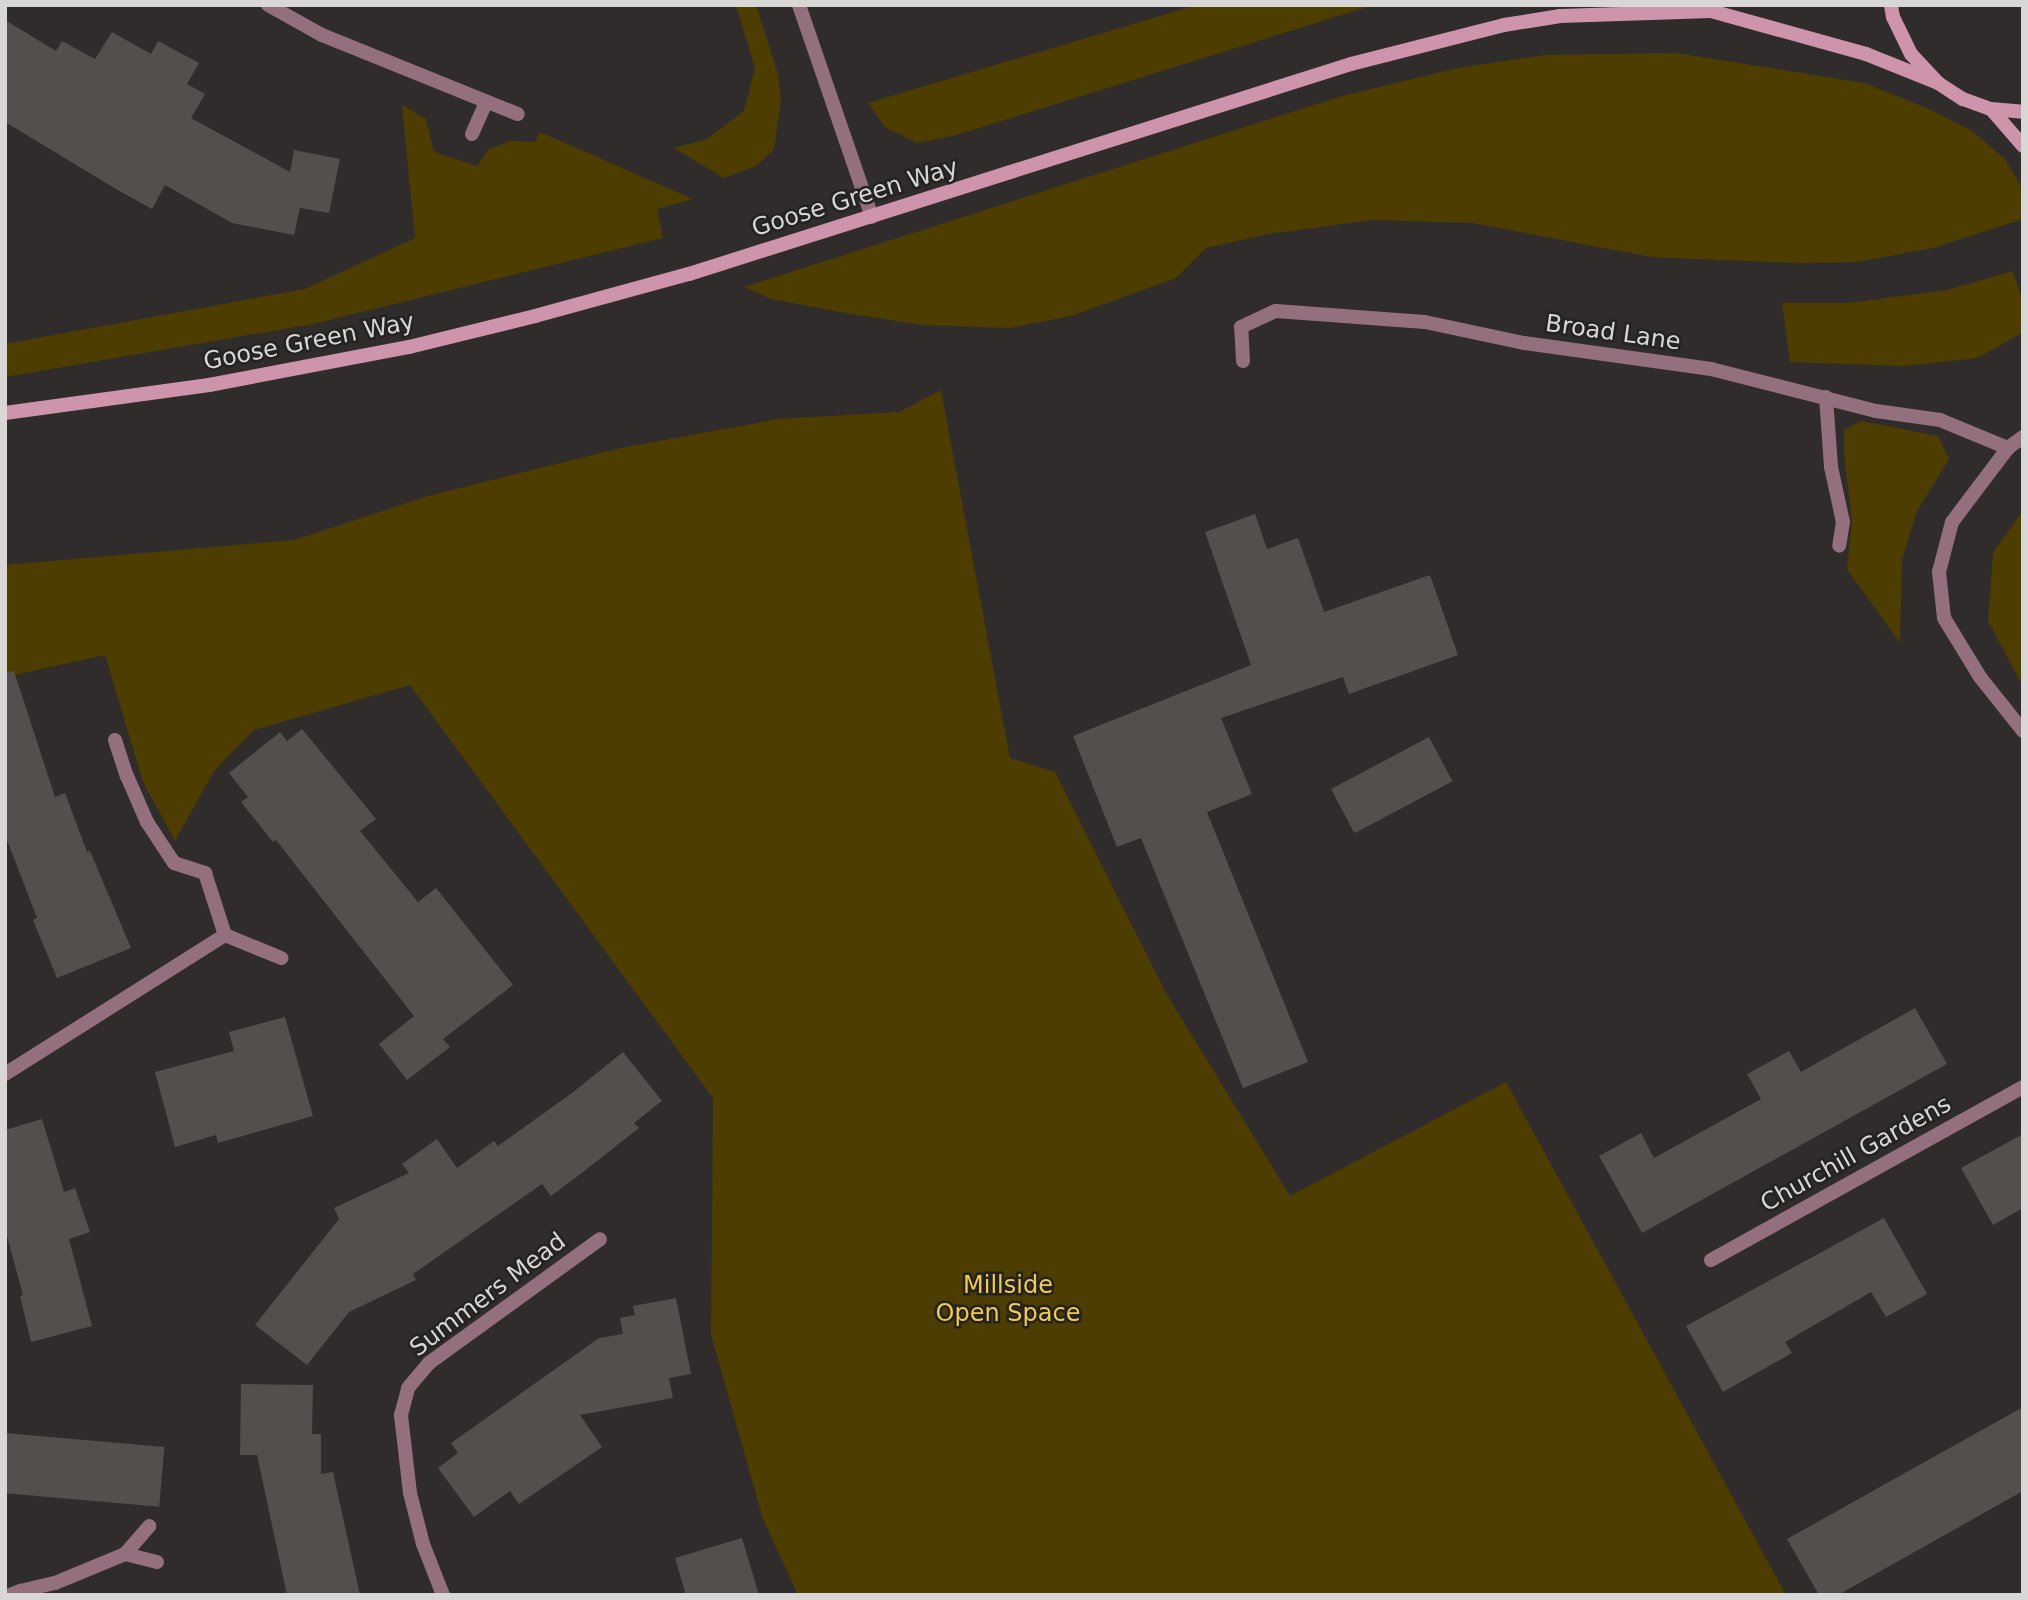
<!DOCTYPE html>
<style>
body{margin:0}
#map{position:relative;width:2028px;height:1600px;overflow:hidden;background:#2f2c2b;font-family:"DejaVu Sans",sans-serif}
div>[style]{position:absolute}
.green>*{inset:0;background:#4e3d01}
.building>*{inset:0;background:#524f4d;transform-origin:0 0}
.lane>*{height:14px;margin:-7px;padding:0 7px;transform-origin:7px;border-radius:7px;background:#946f7d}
.street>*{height:14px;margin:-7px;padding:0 7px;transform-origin:7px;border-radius:7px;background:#946f7d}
.secondary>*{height:14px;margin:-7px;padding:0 7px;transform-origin:7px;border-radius:7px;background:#ce94ab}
span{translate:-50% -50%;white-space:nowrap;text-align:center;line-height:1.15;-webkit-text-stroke:5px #252222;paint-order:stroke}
.street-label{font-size:24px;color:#d9d7d6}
.park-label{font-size:24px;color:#f0ca53}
.frame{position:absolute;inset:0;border:7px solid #d9d7d6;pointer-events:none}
</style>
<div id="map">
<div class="green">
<div style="clip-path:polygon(736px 5px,756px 5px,778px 74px,781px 100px,774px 149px,756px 166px,724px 178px,674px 148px,707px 139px,744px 111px,755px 68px)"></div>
<div style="clip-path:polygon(1197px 5px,1374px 5px,953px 136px,917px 143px,885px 127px,868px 103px)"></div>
<div style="clip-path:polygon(1676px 53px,1864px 83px,1927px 108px,1972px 131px,2005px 159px,2023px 190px,2023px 219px,1933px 248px,1857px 262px,1800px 263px,1651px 257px,1473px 223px,1372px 220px,1268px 234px,1206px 248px,1176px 278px,1071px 316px,1010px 328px,923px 325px,851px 314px,771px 299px,744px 287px,1342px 96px,1458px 68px,1545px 55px)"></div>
<div style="clip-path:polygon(402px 105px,426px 119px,434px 152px,477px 166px,488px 150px,510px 141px,535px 142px,540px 132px,693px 199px,657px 209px,663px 238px,313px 324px,5px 377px,5px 344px,305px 289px,415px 238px)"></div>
<div style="clip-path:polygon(2013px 271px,2023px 303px,2023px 332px,1978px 358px,1903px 366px,1790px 362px,1782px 303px,1849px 303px,1947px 290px)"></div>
<div style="clip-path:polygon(941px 390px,1010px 758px,1055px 772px,1166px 993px,1290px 1196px,1506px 1082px,1786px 1595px,798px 1595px,763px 1519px,711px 1335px,713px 1098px,410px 685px,254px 730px,214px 771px,175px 841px,143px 782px,105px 655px,5px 677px,5px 565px,295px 540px,428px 496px,621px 448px,779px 419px,899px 412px)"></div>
<div style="clip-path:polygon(1861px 421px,1938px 436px,1949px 459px,1917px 511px,1902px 559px,1900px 643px,1847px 569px,1852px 521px,1844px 454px,1844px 430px)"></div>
<div style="clip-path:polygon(2023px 510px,2023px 687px,1988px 621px,1993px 553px)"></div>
</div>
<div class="building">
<div style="clip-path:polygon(5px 20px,56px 51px,62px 41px,95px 59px,112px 32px,151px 54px,158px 41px,199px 63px,187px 84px,205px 94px,191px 118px,290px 172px,294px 150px,340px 159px,329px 213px,300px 208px,294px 235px,232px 223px,165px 185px,152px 209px,116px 189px,5px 122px)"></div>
<div style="clip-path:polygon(1255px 514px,1267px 549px,1298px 538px,1324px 612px,1430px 575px,1458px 655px,1349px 694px,1343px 677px,1221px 718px,1252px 794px,1207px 812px,1308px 1062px,1243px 1088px,1141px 838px,1117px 847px,1073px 736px,1251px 665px,1205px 532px)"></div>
<div style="clip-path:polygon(14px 671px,55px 797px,65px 793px,87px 852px,90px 851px,131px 948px,57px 978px,33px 920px,37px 918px,5px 835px,5px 672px)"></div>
<div style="clip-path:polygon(302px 729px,376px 819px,360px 831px,418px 902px,436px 888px,513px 985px,443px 1039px,450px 1047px,407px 1080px,379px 1044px,414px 1016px,276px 840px,273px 842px,241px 802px,248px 797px,229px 773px,280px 732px,287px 741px)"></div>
<div style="left:1429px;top:737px;width:50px;height:111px;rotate:62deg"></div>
<div style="clip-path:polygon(1915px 1008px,1947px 1064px,1642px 1233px,1599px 1156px,1641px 1133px,1654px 1158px,1761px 1099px,1747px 1074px,1789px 1051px,1801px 1072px)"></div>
<div style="clip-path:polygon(285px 1017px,313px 1116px,218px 1143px,216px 1135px,175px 1147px,155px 1072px,234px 1051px,229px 1032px)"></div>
<div style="clip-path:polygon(623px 1052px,662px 1101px,634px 1123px,639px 1128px,583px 1172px,551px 1196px,542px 1184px,413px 1274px,416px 1280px,349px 1312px,307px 1365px,255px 1325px,339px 1219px,334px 1208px,409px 1173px,402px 1164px,437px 1139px,457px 1168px,494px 1141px,498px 1146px,572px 1093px)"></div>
<div style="clip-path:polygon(42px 1119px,64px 1192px,75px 1188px,90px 1232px,69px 1239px,92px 1326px,31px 1342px,20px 1296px,23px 1295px,5px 1229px,5px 1130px)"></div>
<div style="clip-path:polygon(2023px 1134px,2023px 1208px,1993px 1225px,1961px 1168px)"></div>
<div style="clip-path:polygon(1884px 1218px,1927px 1294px,1886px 1317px,1871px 1292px,1785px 1342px,1792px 1353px,1723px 1392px,1686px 1326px)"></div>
<div style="clip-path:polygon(676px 1298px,691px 1374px,669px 1378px,673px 1398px,580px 1415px,602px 1447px,519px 1504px,510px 1491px,474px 1517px,438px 1468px,458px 1453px,451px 1443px,599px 1338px,623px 1334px,620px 1318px,635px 1315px,633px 1306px)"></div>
<div style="clip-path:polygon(241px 1384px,313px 1385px,312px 1434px,321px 1434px,321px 1474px,333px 1472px,360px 1595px,287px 1595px,257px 1455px,240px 1455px)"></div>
<div style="clip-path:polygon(2023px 1407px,2023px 1491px,1838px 1595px,1819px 1595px,1787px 1539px)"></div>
<div style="left:5px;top:1433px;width:160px;height:60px;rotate:5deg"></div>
<div style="clip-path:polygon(742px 1538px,759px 1595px,686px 1595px,675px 1558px)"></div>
</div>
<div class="lane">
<div style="left:1243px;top:361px;width:34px;rotate:-93deg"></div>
<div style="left:1241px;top:327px;width:38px;rotate:-25deg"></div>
<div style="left:1276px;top:311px;width:149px;rotate:4.2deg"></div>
<div style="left:1425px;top:322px;width:101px;rotate:12deg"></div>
<div style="left:1524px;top:343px;width:189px;rotate:7.9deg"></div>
<div style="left:1711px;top:369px;width:170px;rotate:14.3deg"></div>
<div style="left:1876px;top:411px;width:65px;rotate:8deg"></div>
<div style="left:1940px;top:420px;width:74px;rotate:22.4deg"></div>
<div style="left:1826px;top:397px;width:70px;rotate:85.9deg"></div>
<div style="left:1831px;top:467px;width:56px;rotate:77.7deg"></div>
<div style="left:1843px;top:522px;width:24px;rotate:99deg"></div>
<div style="left:115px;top:740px;width:38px;rotate:72deg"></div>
<div style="left:127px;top:776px;width:50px;rotate:66.5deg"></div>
<div style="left:147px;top:822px;width:49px;rotate:56.6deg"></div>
<div style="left:174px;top:863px;width:33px;rotate:18deg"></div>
<div style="left:125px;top:1554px;width:33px;rotate:14deg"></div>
<div style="left:20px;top:1591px;width:36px;rotate:-13deg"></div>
<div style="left:55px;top:1583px;width:76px;rotate:-22.5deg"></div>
<div style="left:125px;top:1554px;width:37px;rotate:-49deg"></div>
</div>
<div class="street">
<div style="left:268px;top:5px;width:62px;rotate:29.1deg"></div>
<div style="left:322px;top:35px;width:211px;rotate:22deg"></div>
<div style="left:799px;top:5px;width:224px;rotate:71deg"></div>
<div style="left:472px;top:134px;width:34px;rotate:-66deg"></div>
<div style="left:2023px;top:437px;width:19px;rotate:144deg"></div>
<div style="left:2008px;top:448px;width:93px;rotate:127.1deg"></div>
<div style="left:1952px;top:522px;width:52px;rotate:104.6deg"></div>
<div style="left:1939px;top:572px;width:46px;rotate:83.8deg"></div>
<div style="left:1944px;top:618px;width:69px;rotate:58.6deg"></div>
<div style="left:1980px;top:677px;width:69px;rotate:51.5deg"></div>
<div style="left:205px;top:873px;width:65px;rotate:72.1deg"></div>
<div style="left:225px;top:935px;width:61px;rotate:22.3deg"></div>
<div style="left:5px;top:1074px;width:260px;rotate:-32.3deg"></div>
<div style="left:1711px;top:1260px;width:357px;rotate:-29deg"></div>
<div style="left:10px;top:1595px;width:11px;rotate:-22deg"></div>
<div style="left:443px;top:1595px;width:55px;rotate:-111.4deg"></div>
<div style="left:423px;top:1544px;width:53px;rotate:-104.3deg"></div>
<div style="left:410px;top:1493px;width:79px;rotate:-96.6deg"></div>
<div style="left:401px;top:1415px;width:28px;rotate:-75deg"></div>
<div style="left:408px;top:1388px;width:33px;rotate:-50deg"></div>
<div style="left:429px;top:1363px;width:211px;rotate:-35.9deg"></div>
</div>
<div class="secondary">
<div style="left:1891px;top:5px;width:12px;rotate:81deg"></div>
<div style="left:1893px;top:17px;width:41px;rotate:64.1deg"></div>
<div style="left:1911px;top:54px;width:40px;rotate:47deg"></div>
<div style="left:1938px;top:83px;width:30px;rotate:33deg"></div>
<div style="left:1963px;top:99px;width:30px;rotate:20deg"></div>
<div style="left:1991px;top:109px;width:32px;rotate:5deg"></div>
<div style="left:1991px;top:109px;width:49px;rotate:49.1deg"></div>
<div style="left:5px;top:413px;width:206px;rotate:-7.8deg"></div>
<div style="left:209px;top:385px;width:204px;rotate:-10.8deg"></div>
<div style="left:409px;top:347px;width:130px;rotate:-13.8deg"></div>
<div style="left:535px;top:316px;width:160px;rotate:-15.3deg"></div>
<div style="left:689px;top:274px;width:695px;rotate:-17.6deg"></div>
<div style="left:1351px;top:64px;width:158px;rotate:-14.3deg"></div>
<div style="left:1504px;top:25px;width:57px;rotate:-9.1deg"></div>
<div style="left:1560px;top:16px;width:151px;rotate:-1.9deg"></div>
<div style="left:1711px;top:11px;width:161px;rotate:15.5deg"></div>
<div style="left:1866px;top:54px;width:78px;rotate:21.9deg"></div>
</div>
<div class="street-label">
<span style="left:855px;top:198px;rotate:-17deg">Goose Green Way</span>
<span style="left:1613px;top:333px;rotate:8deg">Broad Lane</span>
<span style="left:309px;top:342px;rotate:-11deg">Goose Green Way</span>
<span style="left:1856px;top:1154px;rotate:-29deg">Churchill Gardens</span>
<span style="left:488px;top:1295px;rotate:-37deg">Summers Mead</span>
</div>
<div class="park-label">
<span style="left:1008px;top:1300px">Millside<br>Open Space</span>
</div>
<div class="frame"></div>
</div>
